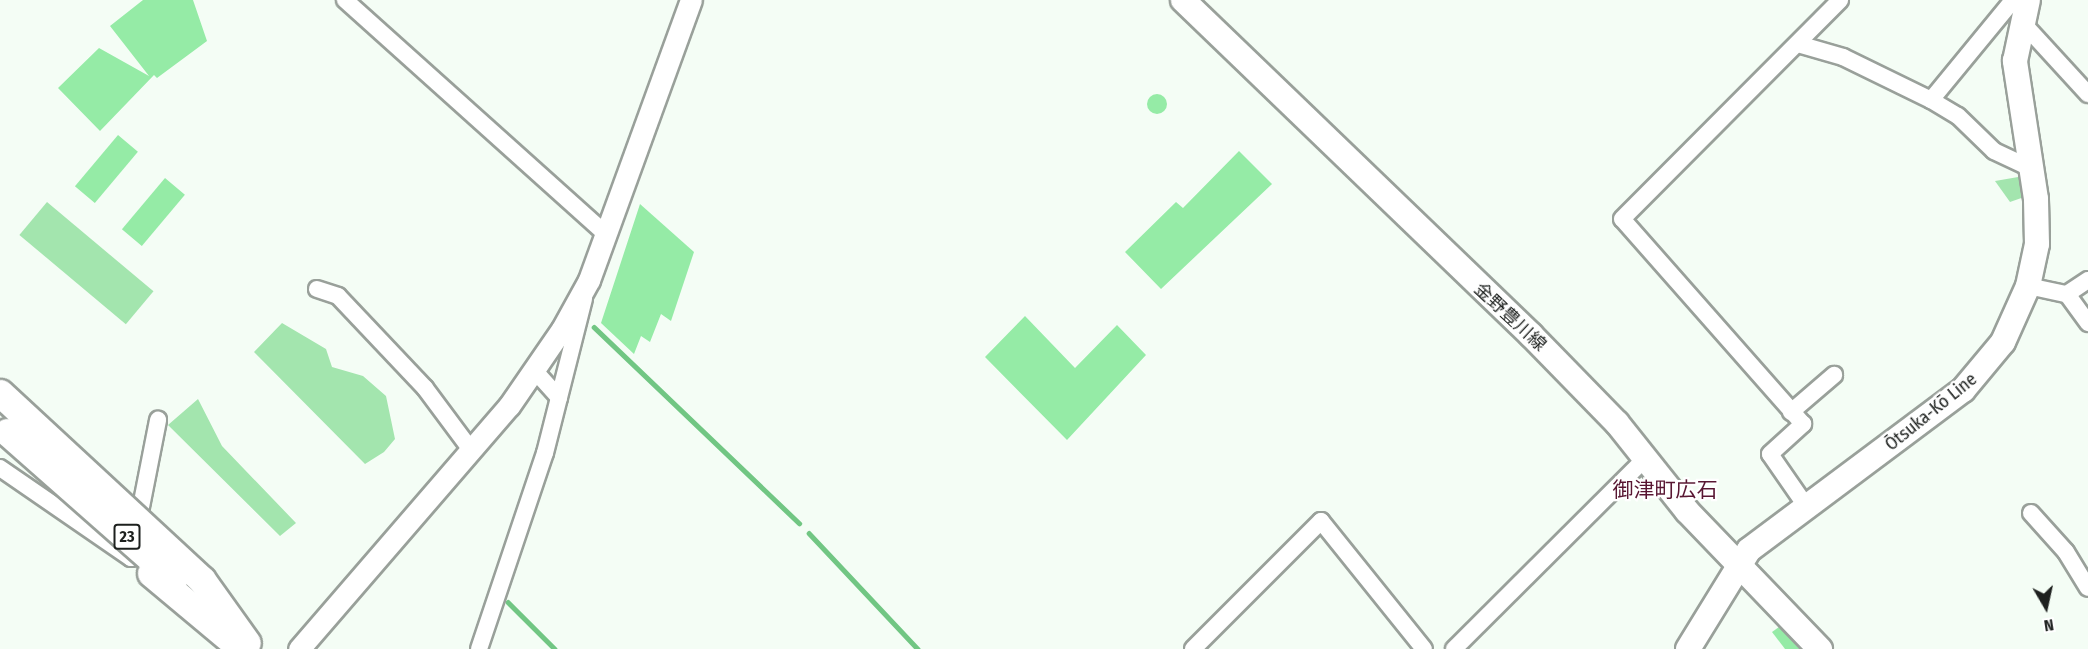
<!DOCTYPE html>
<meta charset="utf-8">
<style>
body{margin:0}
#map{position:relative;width:2088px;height:649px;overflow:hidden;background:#f4fdf5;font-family:"Fira Sans Condensed","Noto Sans JP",sans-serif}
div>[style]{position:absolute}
.green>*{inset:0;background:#a3e5ae;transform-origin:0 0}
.stream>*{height:4.5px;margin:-2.25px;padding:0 2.25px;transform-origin:2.25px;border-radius:2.25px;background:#71c683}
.building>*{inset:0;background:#95eba6;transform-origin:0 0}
.round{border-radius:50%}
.roads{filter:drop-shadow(2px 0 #99a09a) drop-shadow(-2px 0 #99a09a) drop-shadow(0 2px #99a09a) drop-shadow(0 -2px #99a09a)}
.minor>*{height:16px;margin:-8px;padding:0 8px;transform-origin:8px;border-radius:8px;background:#fff}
.tertiary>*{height:21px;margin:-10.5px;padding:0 10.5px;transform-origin:10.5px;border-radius:10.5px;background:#fff}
.secondary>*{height:24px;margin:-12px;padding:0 12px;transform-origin:12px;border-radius:12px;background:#fff}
.bridges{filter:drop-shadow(2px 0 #99a09a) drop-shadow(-2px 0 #99a09a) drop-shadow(0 2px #99a09a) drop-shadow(0 -2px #99a09a)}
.trunk-bridge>*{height:27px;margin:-13.5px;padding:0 13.5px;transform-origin:13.5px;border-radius:13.5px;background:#fff}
span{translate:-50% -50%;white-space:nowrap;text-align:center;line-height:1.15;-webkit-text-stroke:4.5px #fff;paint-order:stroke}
.shield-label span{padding:2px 4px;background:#fff;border:2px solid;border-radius:4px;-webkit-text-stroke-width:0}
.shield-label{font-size:16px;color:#1d201e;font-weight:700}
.street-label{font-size:18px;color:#1d201e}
.quarter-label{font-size:21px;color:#581632}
.north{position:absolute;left:2016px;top:577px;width:60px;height:60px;-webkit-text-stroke:4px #fff;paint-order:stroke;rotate:171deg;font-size:16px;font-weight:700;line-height:24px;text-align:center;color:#1d201e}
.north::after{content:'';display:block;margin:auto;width:21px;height:27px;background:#1d201e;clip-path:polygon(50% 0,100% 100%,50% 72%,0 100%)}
</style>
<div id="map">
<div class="green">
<div style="clip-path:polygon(2024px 176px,2027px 196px,2010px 202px,1995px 181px)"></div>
<div style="left:47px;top:202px;width:139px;height:43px;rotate:40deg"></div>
<div style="clip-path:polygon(282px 323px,326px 349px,332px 367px,363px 376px,386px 396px,395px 439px,384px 452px,365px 464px,254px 352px)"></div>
<div style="clip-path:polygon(198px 399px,222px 446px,296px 523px,280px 536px,168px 425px)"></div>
</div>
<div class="stream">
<div style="left:594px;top:327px;width:284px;rotate:43.7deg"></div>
<div style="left:809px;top:533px;width:159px;rotate:46.8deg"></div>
<div style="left:508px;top:602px;width:66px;rotate:45deg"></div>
</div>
<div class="building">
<div style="clip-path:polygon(143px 0,193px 0,207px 41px,157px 78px,154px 75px,100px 131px,58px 88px,99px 48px,149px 76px,110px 26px)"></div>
<div class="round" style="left:1147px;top:94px;width:20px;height:20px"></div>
<div style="left:118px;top:135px;width:26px;height:67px;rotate:40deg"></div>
<div style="clip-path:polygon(1239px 151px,1272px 184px,1161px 289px,1125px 252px,1176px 202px,1183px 208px)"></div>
<div style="left:165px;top:178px;width:26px;height:67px;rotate:40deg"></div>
<div style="clip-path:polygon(640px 204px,694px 252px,671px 321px,661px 314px,650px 342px,641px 336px,634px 354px,601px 323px)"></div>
<div style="clip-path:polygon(1025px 316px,1075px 368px,1117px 325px,1146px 355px,1067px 440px,985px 357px)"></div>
<div style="clip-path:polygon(1779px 627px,1800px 649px,1785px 649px,1772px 632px)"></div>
</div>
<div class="roads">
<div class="minor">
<div style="left:345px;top:0;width:351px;rotate:41.9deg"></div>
<div style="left:2021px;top:21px;width:99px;rotate:47.5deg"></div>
<div style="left:1798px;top:44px;width:47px;rotate:16.1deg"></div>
<div style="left:1843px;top:57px;width:98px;rotate:26deg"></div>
<div style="left:1931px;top:100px;width:31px;rotate:31deg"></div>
<div style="left:1958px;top:116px;width:50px;rotate:44.2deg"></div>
<div style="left:1994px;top:151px;width:40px;rotate:25deg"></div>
<div style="left:1931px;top:100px;width:129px;rotate:-50.6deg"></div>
<div style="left:2028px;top:286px;width:40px;rotate:12deg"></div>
<div style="left:2067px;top:294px;width:36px;rotate:54deg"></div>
<div style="left:317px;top:289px;width:22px;rotate:18deg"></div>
<div style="left:338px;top:296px;width:127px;rotate:46.6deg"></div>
<div style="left:425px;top:388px;width:77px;rotate:53.4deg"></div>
<div style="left:2067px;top:294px;width:25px;rotate:-34deg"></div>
<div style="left:535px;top:371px;width:36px;rotate:48deg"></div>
<div style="left:1791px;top:412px;width:57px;rotate:-40.7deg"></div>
<div style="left:0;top:468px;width:159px;rotate:34.5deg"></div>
<div style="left:131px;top:558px;width:141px;rotate:-78.9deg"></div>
<div style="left:1806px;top:506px;width:63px;rotate:-124.7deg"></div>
<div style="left:1770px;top:454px;width:45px;rotate:-42.3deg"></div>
<div style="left:1803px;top:424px;width:273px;rotate:-131.4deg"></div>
<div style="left:1622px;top:219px;width:309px;rotate:-45.1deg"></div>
<div style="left:2031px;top:513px;width:52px;rotate:48.1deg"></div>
<div style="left:2066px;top:552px;width:42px;rotate:58.6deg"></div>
<div style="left:479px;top:649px;width:207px;rotate:-71.4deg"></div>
<div style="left:545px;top:453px;width:159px;rotate:-75.8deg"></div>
<div style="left:1193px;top:649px;width:181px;rotate:-45deg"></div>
<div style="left:1321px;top:521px;width:164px;rotate:51.2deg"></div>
<div style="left:1454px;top:649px;width:271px;rotate:-44.9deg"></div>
</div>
<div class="tertiary">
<div style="left:299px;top:649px;width:321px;rotate:-49.2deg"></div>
<div style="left:509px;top:406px;width:93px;rotate:-55.5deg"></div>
<div style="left:562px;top:329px;width:56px;rotate:-61.1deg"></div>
<div style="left:589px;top:280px;width:298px;rotate:-70deg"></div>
</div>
<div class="secondary">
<div style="left:1183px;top:0;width:483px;rotate:43.9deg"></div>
<div style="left:1531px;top:335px;width:123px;rotate:45.7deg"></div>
<div style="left:1617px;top:423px;width:112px;rotate:51.5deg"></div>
<div style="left:1687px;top:511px;width:192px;rotate:46.1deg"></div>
<div style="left:1688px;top:649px;width:116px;rotate:-58.4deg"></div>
<div style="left:1749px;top:550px;width:267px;rotate:-36.8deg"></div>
<div style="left:1963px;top:390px;width:62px;rotate:-50.2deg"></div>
<div style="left:2003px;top:342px;width:61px;rotate:-65.9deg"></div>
<div style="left:2028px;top:286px;width:43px;rotate:-77.9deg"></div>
<div style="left:2037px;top:244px;width:45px;rotate:-91.3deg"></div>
<div style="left:2036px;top:199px;width:140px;rotate:-98.7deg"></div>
<div style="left:2015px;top:61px;width:62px;rotate:-78deg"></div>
</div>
</div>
<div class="bridges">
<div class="trunk-bridge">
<div style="left:0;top:393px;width:275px;rotate:42.8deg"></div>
<div style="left:202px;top:580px;width:77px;rotate:54.5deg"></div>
<div style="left:7px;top:432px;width:222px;rotate:41.4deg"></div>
<div style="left:151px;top:573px;width:111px;rotate:39.9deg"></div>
</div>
</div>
<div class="shield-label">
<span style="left:127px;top:537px">23</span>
</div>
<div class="street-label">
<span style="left:1510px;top:317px;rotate:43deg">金野豊川線</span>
<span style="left:1931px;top:412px;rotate:-39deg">Ōtsuka-Kō Line</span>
</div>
<div class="quarter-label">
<span style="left:1665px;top:490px">御津町広石</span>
</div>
<div class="north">N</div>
</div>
